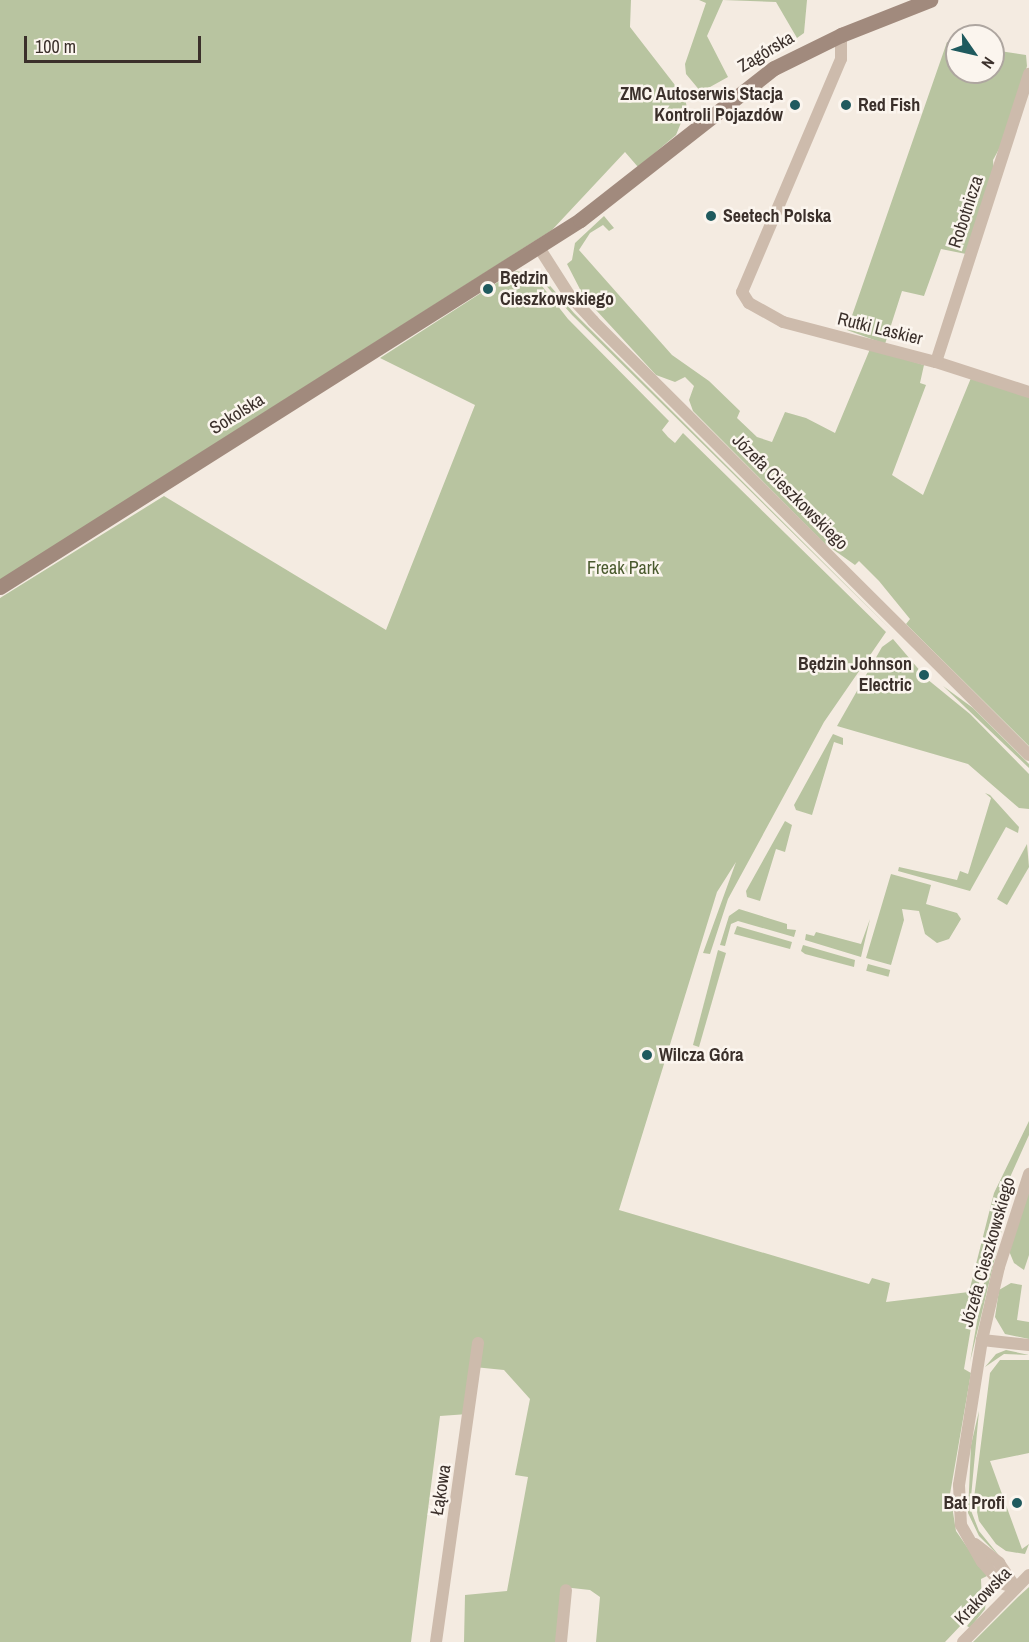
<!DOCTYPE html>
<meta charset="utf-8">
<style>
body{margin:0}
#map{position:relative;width:1029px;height:1642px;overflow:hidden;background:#f4ebe1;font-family:"Archivo Narrow",sans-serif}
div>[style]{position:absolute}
.green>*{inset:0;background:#b8c4a0;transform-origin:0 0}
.street>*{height:12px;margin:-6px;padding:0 6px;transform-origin:6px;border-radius:6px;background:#cdbbac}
.secondary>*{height:15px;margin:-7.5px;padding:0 7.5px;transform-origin:7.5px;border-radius:7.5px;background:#a18a7d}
.dots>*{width:16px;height:16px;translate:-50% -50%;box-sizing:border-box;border:3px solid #fbf5ee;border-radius:50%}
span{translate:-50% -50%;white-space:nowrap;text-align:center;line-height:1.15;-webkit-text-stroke:5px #fbf5ee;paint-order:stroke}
.street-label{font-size:18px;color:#3b302b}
.poi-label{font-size:18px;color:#3b302b;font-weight:700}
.right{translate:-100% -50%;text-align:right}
.left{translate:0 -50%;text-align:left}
.park-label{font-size:18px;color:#4a5a2e}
.north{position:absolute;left:945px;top:24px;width:60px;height:60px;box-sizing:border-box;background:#fbf5ee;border:2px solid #aea6a0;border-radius:50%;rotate:124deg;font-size:16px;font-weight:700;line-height:24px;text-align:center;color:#3b302b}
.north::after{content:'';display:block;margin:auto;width:21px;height:27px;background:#1f5a5e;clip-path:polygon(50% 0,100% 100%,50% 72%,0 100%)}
.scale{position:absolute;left:24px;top:36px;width:177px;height:27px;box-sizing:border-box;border:3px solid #3b302b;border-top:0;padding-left:8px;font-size:18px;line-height:21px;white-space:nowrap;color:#3b302b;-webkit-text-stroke:4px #fbf5ee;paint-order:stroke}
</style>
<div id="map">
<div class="green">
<div style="clip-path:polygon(0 0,631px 0,630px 27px,685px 98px,687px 108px,676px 135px,638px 167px,625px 152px,552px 230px,0 580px)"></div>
<div style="clip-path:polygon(699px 0,807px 0,804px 33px,797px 38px,776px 2px,723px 0,707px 36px,728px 77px,701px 92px,686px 74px,685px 64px,706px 3px)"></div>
<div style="clip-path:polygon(947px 42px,957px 43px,957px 72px,993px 72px,993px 50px,1026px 55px,1027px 66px,1009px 131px,993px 160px,994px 173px,966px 254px,941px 249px,924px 296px,902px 291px,885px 344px,847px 330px)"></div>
<div style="clip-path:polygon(604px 216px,614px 228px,609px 231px,603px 225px,590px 233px,579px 250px,672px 355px,709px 381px,740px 411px,737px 418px,757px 437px,772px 442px,785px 412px,806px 418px,835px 433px,870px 349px,924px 365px,920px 383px,926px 385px,892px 475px,923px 495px,971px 378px,1029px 397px,1029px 746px,906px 624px,910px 619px,879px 581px,859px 561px,855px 565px,824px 543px,693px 411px,689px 400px,694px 386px,685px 377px,675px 382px,656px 375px,584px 297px,567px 264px,572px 260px,575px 243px)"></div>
<div style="clip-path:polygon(515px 271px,537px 274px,518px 273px,506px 277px,509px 281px,533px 280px,542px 286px,568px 319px,669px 421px,662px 430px,668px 437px,675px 443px,683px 433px,886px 632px,824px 722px,728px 899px,710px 954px,703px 953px,736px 862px,717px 892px,619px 1210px,869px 1284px,872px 1278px,890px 1283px,886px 1302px,969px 1292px,994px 1193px,1029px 1121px,1029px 1135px,998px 1204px,977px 1292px,964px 1369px,971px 1373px,950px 1494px,956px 1531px,987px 1576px,981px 1579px,982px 1603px,945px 1642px,596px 1642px,600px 1597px,590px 1590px,563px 1587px,557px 1642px,464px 1642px,465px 1595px,507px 1591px,528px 1477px,515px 1475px,530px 1399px,504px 1370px,474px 1367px,468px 1414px,440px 1416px,411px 1642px,0 1642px,0 598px,164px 496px,386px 630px,475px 405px,380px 358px)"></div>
<div style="clip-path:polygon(544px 279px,574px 313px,890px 629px,572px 315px,543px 282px)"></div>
<div style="clip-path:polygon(893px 639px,927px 679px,970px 714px,1029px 774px,1029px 809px,1019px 808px,968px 764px,837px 726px,882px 647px)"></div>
<div style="clip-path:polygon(943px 686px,973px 708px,1029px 764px,1029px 768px)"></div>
<div style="clip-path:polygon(833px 734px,843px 738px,843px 745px,834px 742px,812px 815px,796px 810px,794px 805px)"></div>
<div style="clip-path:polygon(985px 793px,990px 795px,1019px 827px,1018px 833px,1006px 827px,970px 891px,898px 871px,899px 867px,957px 880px,960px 871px,968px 874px,991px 798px)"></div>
<div style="clip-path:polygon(785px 821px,792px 825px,785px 852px,776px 849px,760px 901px,747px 897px,746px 891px)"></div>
<div style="clip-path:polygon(1027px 844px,1029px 867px,1007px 905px,997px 899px)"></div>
<div style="clip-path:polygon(891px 874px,931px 885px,926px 904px,957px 913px,961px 919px,949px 939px,937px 943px,925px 934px,919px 911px,902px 909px,904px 920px,891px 965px,866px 958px)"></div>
<div style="clip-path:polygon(739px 909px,787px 924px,787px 929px,796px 930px,794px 937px,738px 921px,731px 924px,725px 946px,720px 945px,729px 916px)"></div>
<div style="clip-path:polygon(870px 919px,861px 957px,805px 940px,806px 934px,814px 936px,816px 932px,861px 944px)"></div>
<div style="clip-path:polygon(737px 926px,792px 942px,790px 949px,734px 934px)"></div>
<div style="clip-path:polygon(803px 945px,855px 960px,854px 967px,805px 954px,801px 951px)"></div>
<div style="clip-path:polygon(718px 950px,726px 953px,699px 1047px,693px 1045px)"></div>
<div style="left:868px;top:964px;width:23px;height:7px;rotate:15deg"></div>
<div style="clip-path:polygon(1029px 1191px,1029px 1255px,1024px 1270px,1014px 1263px,1009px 1251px)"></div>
<div style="clip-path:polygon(1006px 1194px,1003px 1225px,970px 1362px,983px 1287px)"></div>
<div style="clip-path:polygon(1011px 1283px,1022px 1285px,1017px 1320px,1029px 1322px,1029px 1339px,1005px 1334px,995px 1317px,999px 1290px)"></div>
<div style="clip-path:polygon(1006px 1350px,1029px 1355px,1004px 1354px,985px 1367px,996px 1354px)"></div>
<div style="clip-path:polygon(1000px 1360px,1029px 1360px,1029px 1453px,990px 1461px,1022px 1549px,1029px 1544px,1025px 1554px,1006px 1551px,996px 1544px,979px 1521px,974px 1498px,990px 1373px)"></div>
<div style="clip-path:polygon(979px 1411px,970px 1508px,979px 1531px,1001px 1558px,979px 1536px,968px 1513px,971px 1445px)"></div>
<div style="clip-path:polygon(988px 1583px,985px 1609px,970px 1628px,967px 1626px,984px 1605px)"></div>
<div style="clip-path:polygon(1029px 1587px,1029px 1642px,973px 1642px,1018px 1597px)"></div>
</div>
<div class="street">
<div style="left:841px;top:35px;width:24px;rotate:90deg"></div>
<div style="left:841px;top:59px;width:253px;rotate:113deg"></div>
<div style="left:742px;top:292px;width:13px;rotate:58deg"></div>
<div style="left:749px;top:303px;width:39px;rotate:29deg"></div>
<div style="left:783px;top:322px;width:158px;rotate:14.7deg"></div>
<div style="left:936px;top:362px;width:98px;rotate:17.9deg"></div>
<div style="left:538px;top:246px;width:59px;rotate:57.4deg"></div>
<div style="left:570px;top:296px;width:34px;rotate:47deg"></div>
<div style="left:593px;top:321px;width:615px;rotate:44.87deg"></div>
<div style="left:936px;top:362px;width:303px;rotate:-72.1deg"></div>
<div style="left:982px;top:1340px;width:47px;rotate:6.1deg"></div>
<div style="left:975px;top:1544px;width:31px;rotate:38deg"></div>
<div style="left:999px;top:1563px;width:30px;rotate:56deg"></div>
<div style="left:1016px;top:1588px;width:16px;rotate:-162deg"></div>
<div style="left:1001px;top:1583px;width:28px;rotate:-132deg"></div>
<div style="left:982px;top:1562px;width:43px;rotate:-119.6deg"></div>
<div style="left:961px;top:1525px;width:40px;rotate:-92.9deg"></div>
<div style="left:959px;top:1485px;width:147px;rotate:-81deg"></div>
<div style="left:982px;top:1340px;width:75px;rotate:-76.9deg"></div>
<div style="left:999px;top:1267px;width:98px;rotate:-72.1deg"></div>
<div style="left:436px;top:1642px;width:302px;rotate:-82deg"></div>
<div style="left:561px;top:1642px;width:52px;rotate:-84.5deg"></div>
<div style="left:963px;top:1642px;width:94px;rotate:-45.4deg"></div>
</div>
<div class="secondary">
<div style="left:0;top:587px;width:686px;rotate:-32.32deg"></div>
<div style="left:580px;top:220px;width:246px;rotate:-38.1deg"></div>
<div style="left:774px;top:68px;width:75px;rotate:-26.2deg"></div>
<div style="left:841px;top:35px;width:96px;rotate:-21.5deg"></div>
</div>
<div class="dots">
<div style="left:795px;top:105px;background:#1f5a5e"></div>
<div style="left:846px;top:105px;background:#1f5a5e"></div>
<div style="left:711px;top:216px;background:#1f5a5e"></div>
<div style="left:488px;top:289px;background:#1f5a5e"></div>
<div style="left:924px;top:675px;background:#1f5a5e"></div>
<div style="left:647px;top:1055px;background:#1f5a5e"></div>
<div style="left:1017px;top:1503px;background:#1f5a5e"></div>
</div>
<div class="street-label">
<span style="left:766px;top:52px;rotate:-31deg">Zagórska</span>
<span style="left:966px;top:212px;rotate:-72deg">Robotnicza</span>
<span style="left:880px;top:329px;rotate:14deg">Rutki Laskier</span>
<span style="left:237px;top:414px;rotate:-32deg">Sokolska</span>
<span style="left:790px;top:492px;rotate:45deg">Józefa Cieszkowskiego</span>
<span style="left:988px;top:1252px;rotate:-74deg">Józefa Cieszkowskiego</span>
<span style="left:441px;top:1490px;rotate:-81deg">Łąkowa</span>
<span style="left:983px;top:1596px;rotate:-46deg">Krakowska</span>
</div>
<div class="poi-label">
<span class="right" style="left:783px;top:105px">ZMC Autoserwis Stacja<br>Kontroli Pojazdów</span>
<span class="left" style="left:858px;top:105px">Red Fish</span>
<span class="left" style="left:723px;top:216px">Seetech Polska</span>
<span class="left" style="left:500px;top:289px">Będzin<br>Cieszkowskiego</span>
<span class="right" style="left:912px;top:675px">Będzin Johnson<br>Electric</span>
<span class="left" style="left:659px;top:1055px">Wilcza Góra</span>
<span class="right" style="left:1005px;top:1503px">Bat Profi</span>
</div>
<div class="park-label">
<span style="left:623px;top:568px">Freak Park</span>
</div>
<div class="north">N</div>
<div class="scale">100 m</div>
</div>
